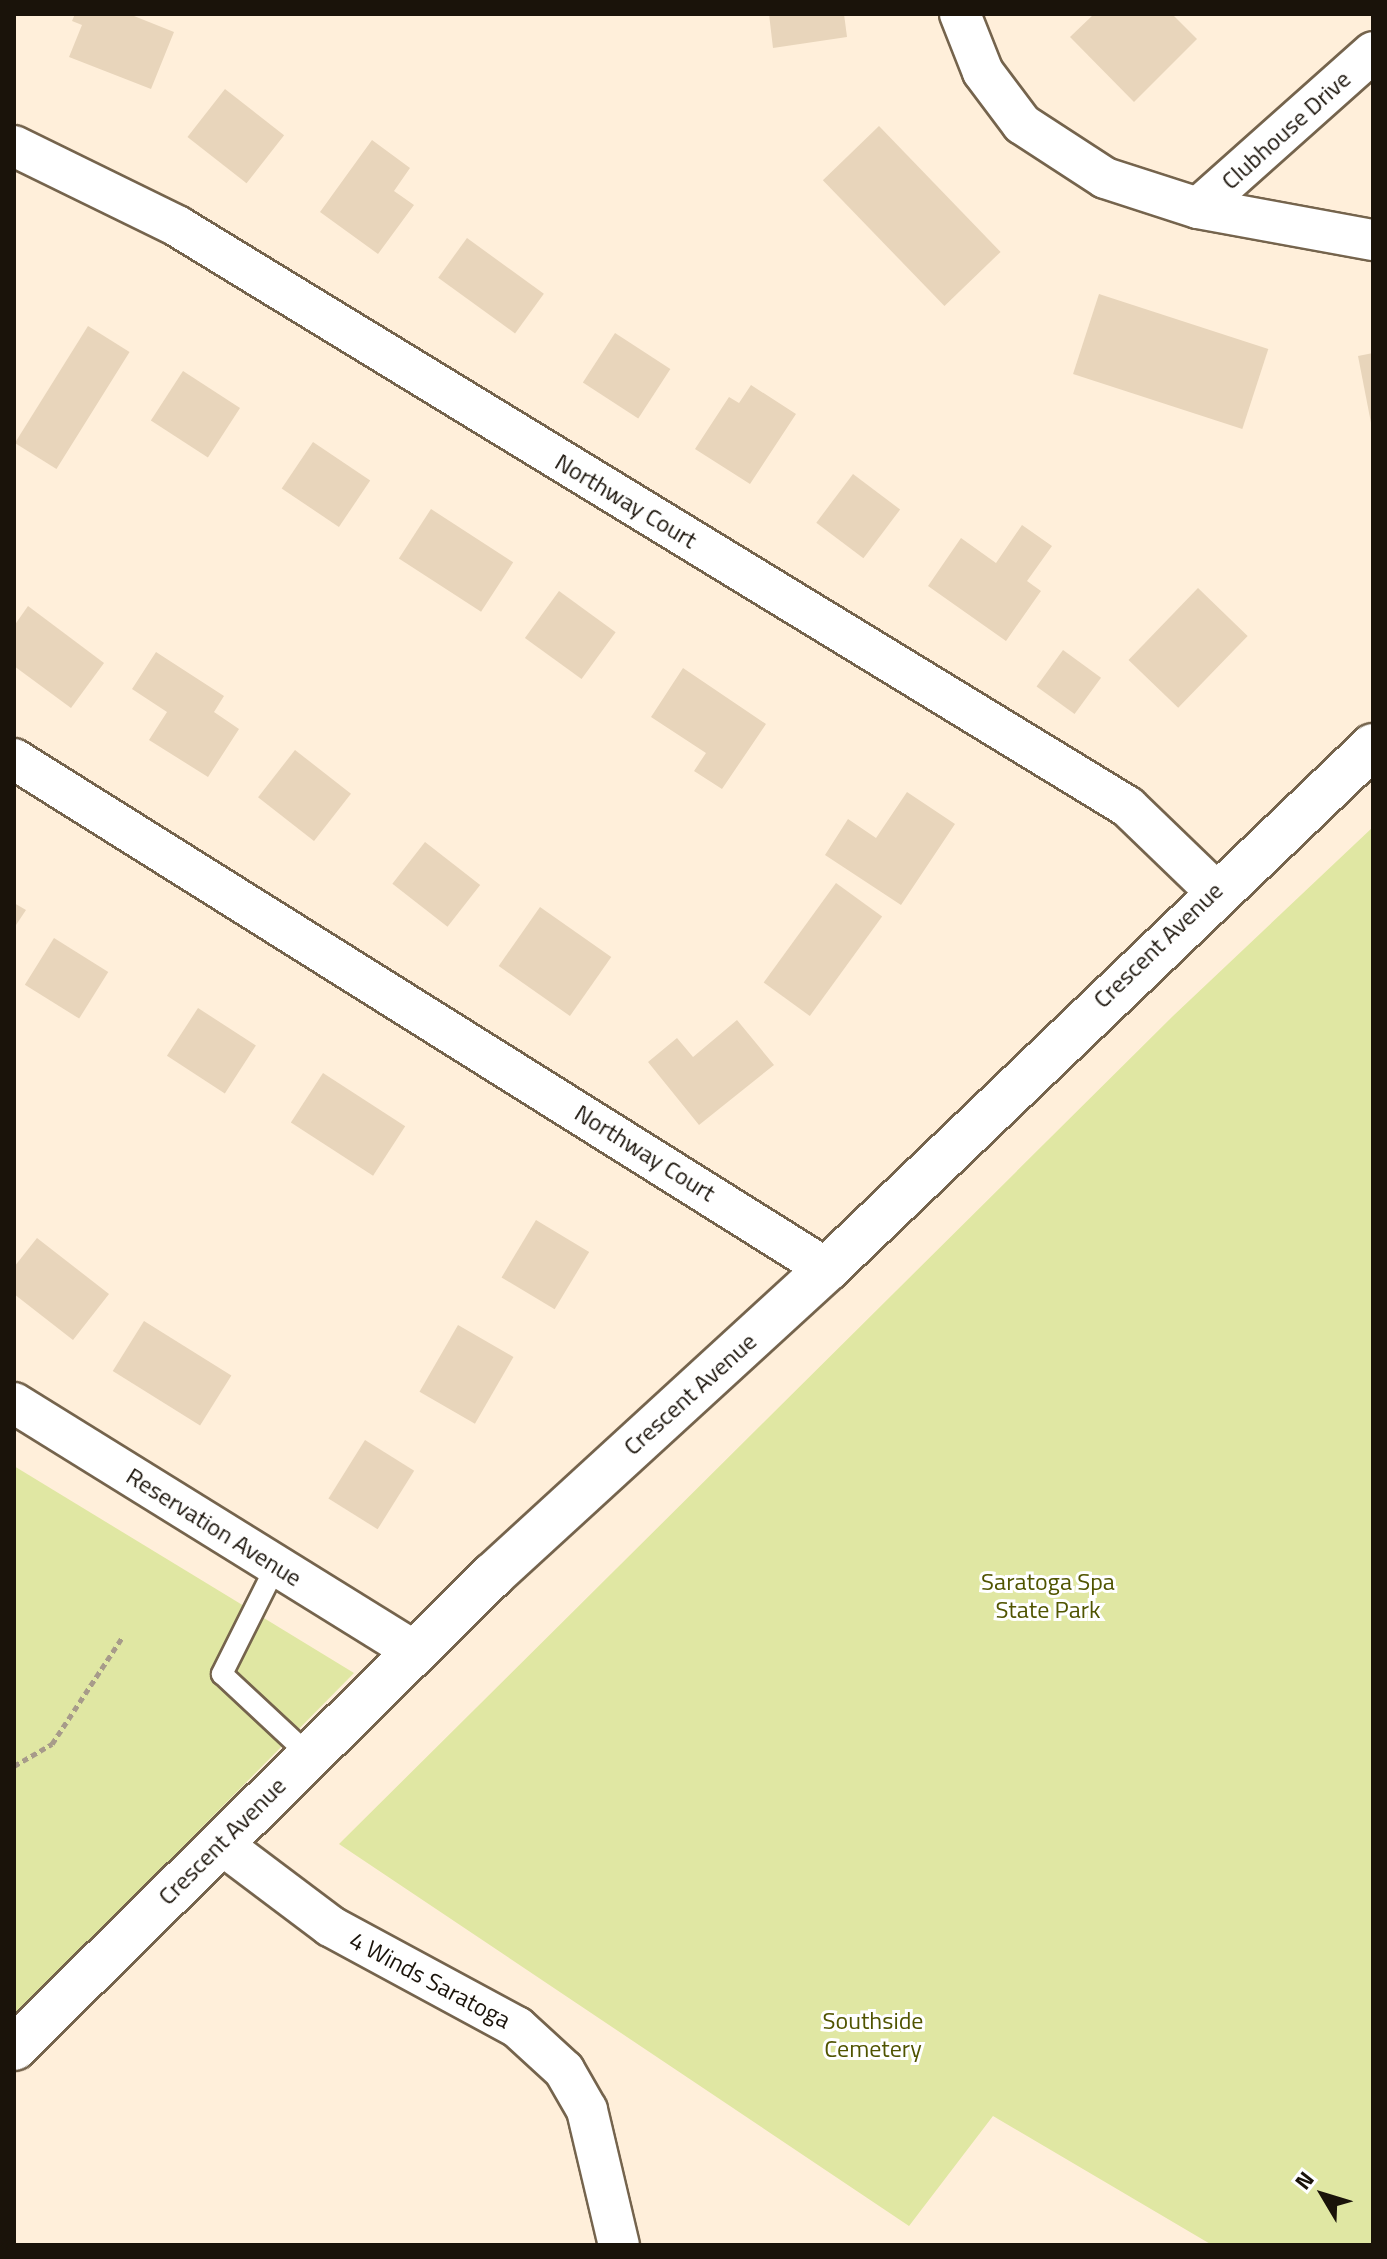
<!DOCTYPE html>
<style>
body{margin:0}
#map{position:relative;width:1387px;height:2259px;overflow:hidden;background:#ffefda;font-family:"Titillium Web",sans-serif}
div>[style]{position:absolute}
.green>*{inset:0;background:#e0e7a3}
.building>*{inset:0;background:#e8d5bb;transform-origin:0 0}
.path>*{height:5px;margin-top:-2.5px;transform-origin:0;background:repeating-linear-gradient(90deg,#a79b8a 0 6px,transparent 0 10px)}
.roads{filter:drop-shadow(2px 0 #75644d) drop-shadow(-2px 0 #75644d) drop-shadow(0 2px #75644d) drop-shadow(0 -2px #75644d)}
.service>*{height:20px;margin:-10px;padding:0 10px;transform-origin:10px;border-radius:10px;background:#fff}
.minor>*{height:40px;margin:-20px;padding:0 20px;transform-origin:20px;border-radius:20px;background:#fff}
.tertiary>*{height:44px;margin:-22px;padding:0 22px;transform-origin:22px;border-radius:22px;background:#fff}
span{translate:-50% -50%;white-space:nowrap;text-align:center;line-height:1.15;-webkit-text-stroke:6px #fff;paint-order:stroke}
.street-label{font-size:24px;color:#1a130a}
.park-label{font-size:24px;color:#505400}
.frame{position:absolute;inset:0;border:16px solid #1a130a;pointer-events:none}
.north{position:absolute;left:1283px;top:2155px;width:80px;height:80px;-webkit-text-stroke:6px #fff;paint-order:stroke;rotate:308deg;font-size:22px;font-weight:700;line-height:32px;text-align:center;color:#1a130a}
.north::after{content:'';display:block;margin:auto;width:28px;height:36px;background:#1a130a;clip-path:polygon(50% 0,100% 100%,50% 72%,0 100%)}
</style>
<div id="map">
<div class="green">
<div style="clip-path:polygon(1373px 827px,1373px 2245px,1212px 2245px,993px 2116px,909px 2226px,339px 1844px,1173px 1016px)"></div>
<div style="clip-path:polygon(14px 1466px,354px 1673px,14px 2018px)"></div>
</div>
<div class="building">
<div style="clip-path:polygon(75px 14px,129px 14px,174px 32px,151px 89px,69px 57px,82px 25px,72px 21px)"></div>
<div style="clip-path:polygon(769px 14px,844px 14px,847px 37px,773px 48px)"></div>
<div style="clip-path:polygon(1094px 14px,1172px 14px,1197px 39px,1134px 102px,1070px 37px)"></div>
<div style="left:225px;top:89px;width:75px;height:61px;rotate:38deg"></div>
<div style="left:879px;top:126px;width:175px;height:78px;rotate:46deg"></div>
<div style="clip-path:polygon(372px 140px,410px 168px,394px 191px,414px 205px,378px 254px,320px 212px)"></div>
<div style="left:467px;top:238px;width:95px;height:49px;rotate:36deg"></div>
<div style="left:1099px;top:294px;width:178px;height:84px;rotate:18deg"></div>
<div style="left:88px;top:326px;width:49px;height:138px;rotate:32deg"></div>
<div style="left:615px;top:333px;width:66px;height:59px;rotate:33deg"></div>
<div style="clip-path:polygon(1373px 353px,1373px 428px,1372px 428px,1358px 356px)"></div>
<div style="left:183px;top:371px;width:68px;height:59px;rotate:33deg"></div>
<div style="clip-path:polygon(751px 385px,796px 414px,750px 484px,695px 449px,729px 397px,739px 403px)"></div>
<div style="left:313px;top:442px;width:69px;height:56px;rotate:34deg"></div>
<div style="left:853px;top:474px;width:59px;height:61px;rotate:37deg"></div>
<div style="left:431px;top:509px;width:98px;height:59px;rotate:33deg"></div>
<div style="clip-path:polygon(1022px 525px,1052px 546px,1027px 581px,1041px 591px,1006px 641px,928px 586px,961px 538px,996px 563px)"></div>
<div style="left:1198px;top:588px;width:69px;height:100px;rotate:44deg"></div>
<div style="left:559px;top:591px;width:70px;height:58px;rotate:36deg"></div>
<div style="clip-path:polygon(28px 606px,104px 663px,71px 708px,14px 666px,14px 626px)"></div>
<div style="left:1063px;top:650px;width:47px;height:45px;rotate:36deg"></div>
<div style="clip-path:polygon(156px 652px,224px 696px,214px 712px,239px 729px,208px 777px,149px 740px,167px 712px,132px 689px)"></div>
<div style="clip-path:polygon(683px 668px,766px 724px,722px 789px,694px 771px,706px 753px,651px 717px)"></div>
<div style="left:295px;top:750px;width:71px;height:60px;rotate:38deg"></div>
<div style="clip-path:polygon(907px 792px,955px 824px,901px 905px,825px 855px,848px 819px,876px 838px)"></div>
<div style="left:425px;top:842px;width:70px;height:53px;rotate:38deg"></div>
<div style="left:836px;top:883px;width:57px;height:123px;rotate:36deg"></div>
<div style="clip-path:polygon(14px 903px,26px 910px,14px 928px)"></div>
<div style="left:540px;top:907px;width:87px;height:72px;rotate:35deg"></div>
<div style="left:54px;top:938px;width:64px;height:55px;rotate:32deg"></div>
<div style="left:198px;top:1008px;width:69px;height:57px;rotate:33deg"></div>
<div style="clip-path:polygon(737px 1020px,774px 1065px,699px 1125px,648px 1062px,677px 1038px,693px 1057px)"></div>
<div style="left:323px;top:1073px;width:98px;height:59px;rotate:33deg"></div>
<div style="left:536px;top:1220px;width:62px;height:67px;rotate:31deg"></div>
<div style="clip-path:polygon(37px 1238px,109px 1294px,73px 1340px,14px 1294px,14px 1267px)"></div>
<div style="left:144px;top:1321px;width:103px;height:59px;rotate:32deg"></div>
<div style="left:458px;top:1325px;width:64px;height:77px;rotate:30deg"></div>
<div style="left:365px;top:1440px;width:58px;height:69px;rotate:32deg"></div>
</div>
<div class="path">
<div style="left:14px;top:1766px;width:44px;rotate:-30.1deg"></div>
<div style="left:52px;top:1744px;width:127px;rotate:-56.6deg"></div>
</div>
<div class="roads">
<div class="service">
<div style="left:276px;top:1566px;width:121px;rotate:116.6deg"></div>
<div style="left:222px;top:1674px;width:119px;rotate:43deg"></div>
</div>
<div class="minor">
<div style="left:960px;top:14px;width:62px;rotate:68.4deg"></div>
<div style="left:983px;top:72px;width:65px;rotate:53.1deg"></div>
<div style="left:1022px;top:124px;width:99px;rotate:33deg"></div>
<div style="left:1105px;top:178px;width:98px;rotate:17.9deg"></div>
<div style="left:1198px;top:208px;width:178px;rotate:10.4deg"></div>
<div style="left:14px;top:146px;width:182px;rotate:26.1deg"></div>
<div style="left:177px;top:226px;width:1114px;rotate:31.42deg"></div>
<div style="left:1128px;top:807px;width:121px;rotate:44deg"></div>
<div style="left:1198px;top:208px;width:234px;rotate:-41.7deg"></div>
<div style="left:14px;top:759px;width:960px;rotate:32.1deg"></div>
<div style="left:14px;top:1403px;width:471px;rotate:31.8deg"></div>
<div style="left:220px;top:1843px;width:138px;rotate:37deg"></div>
<div style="left:330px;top:1926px;width:213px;rotate:28.4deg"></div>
<div style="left:517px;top:2027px;width:64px;rotate:42.5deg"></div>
<div style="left:564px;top:2070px;width:46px;rotate:60.1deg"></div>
<div style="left:587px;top:2110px;width:139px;rotate:76.7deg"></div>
</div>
<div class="tertiary">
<div style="left:14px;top:2048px;width:673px;rotate:-44.64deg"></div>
<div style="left:493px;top:1575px;width:453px;rotate:-42.5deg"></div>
<div style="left:827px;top:1269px;width:756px;rotate:-43.77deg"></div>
</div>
</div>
<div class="street-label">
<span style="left:1286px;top:130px;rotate:-42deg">Clubhouse Drive</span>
<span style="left:626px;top:501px;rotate:31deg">Northway Court</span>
<span style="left:1158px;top:945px;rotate:-44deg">Crescent Avenue</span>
<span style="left:645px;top:1153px;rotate:32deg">Northway Court</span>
<span style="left:690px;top:1394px;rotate:-42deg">Crescent Avenue</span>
<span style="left:214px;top:1527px;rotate:32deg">Reservation Avenue</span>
<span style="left:222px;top:1841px;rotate:-45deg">Crescent Avenue</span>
<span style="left:430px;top:1980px;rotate:28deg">4 Winds Saratoga</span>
</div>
<div class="park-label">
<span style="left:1048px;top:1596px">Saratoga Spa<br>State Park</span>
<span style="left:873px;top:2035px">Southside<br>Cemetery</span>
</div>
<div class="frame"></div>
<div class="north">N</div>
</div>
